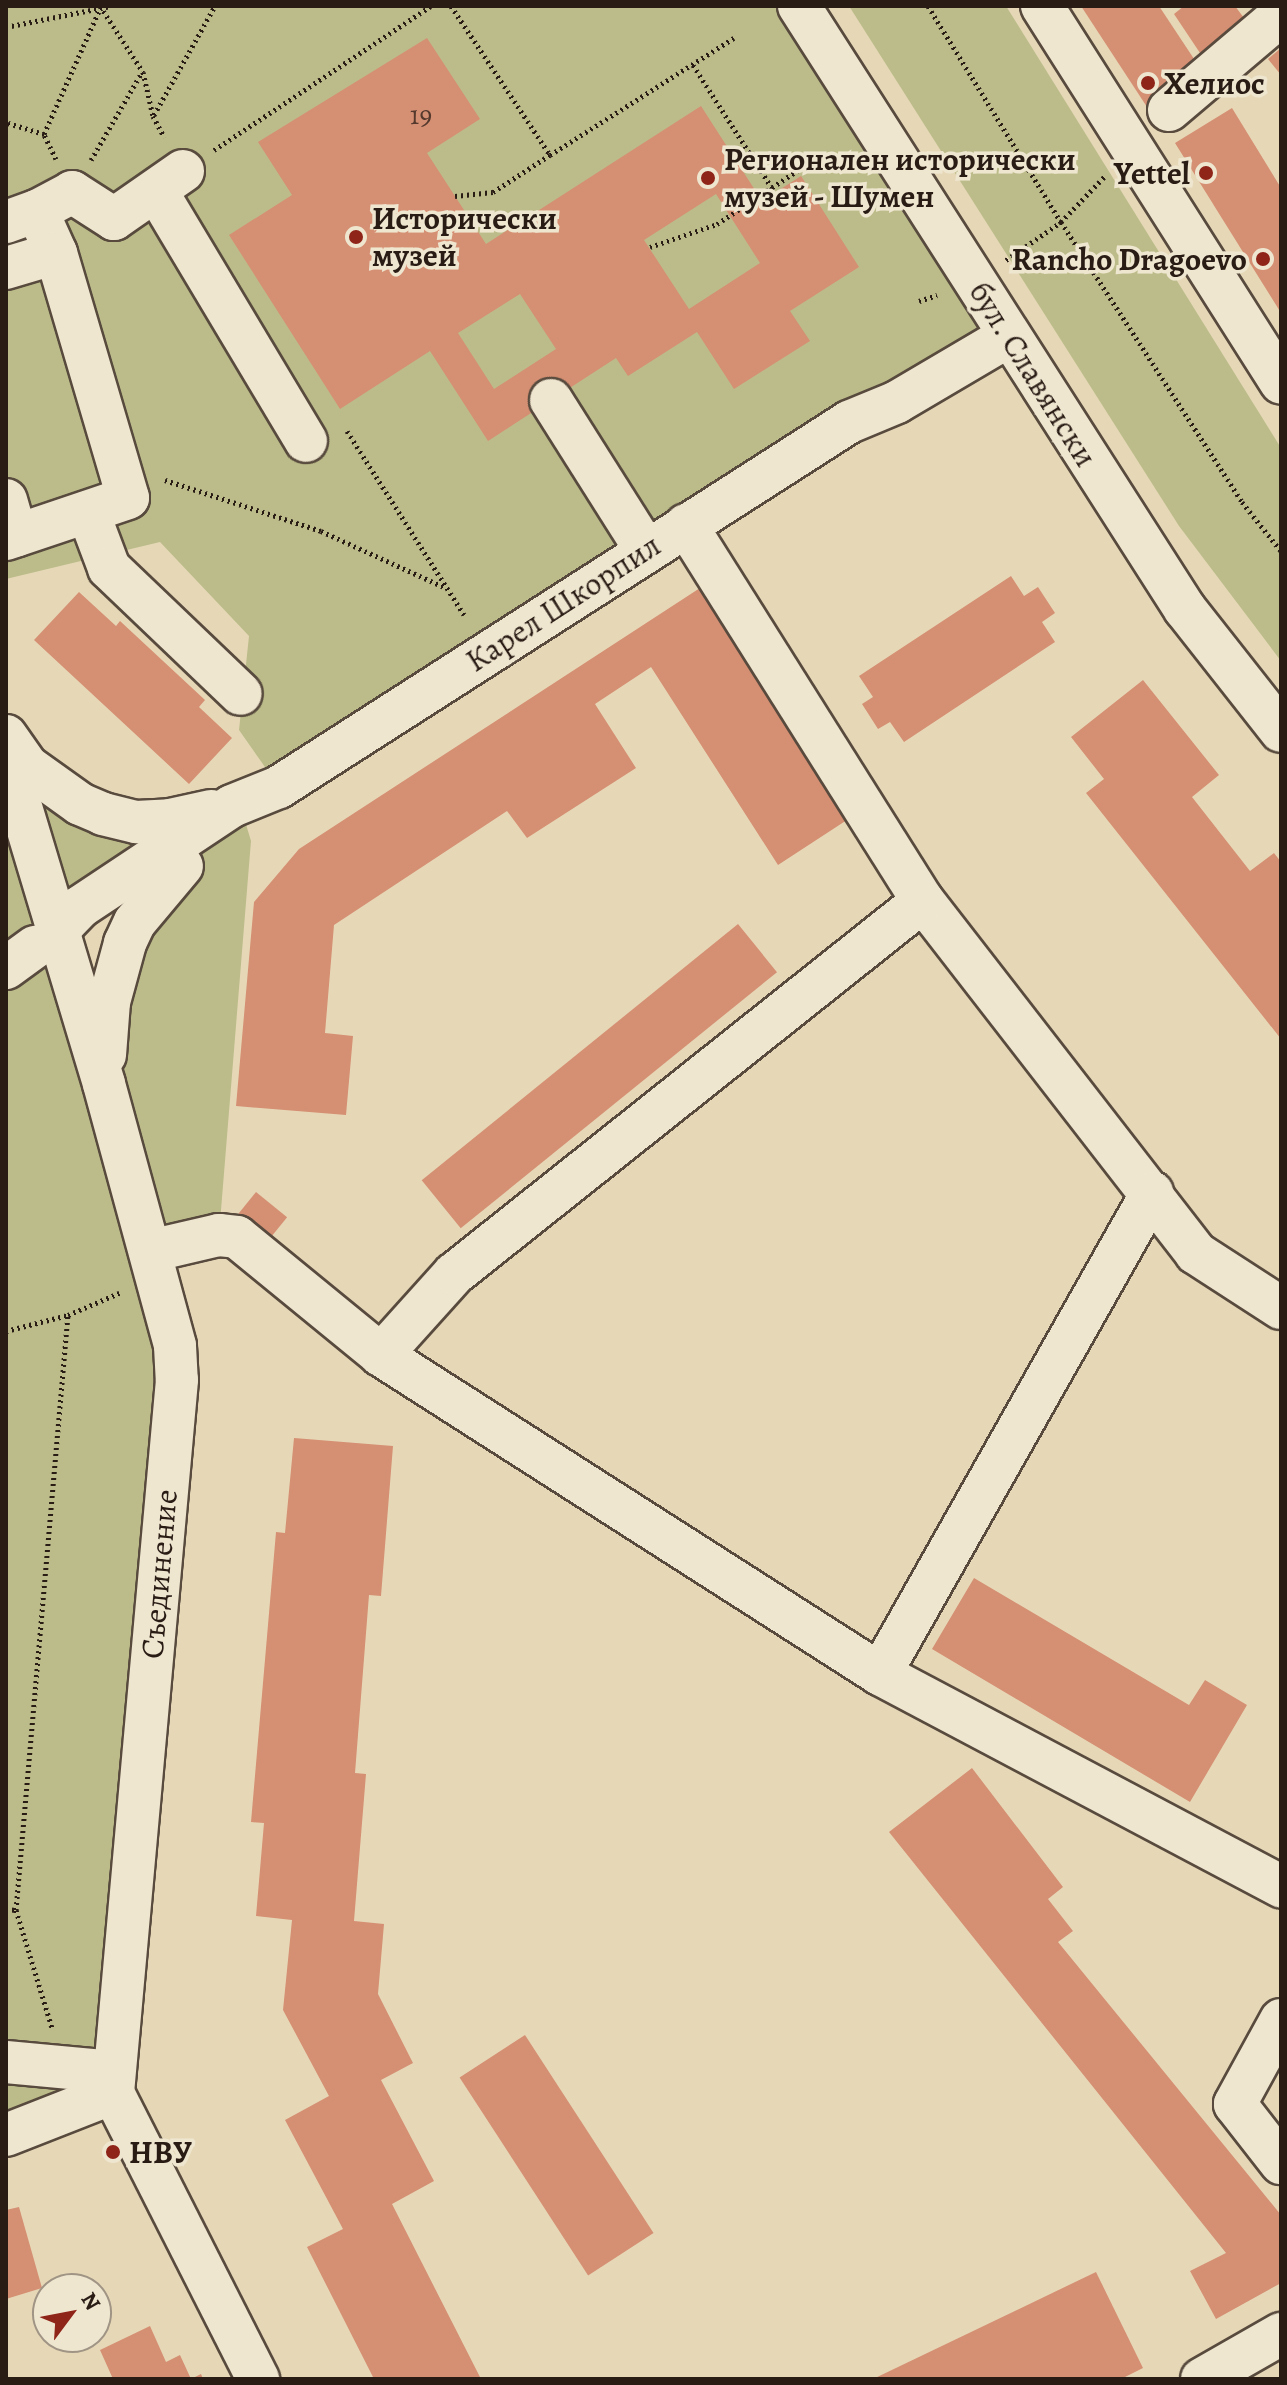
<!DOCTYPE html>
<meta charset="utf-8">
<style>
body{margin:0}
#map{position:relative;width:1287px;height:2385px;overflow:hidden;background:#e6d8b7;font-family:Alegreya,serif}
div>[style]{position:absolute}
.green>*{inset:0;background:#bcbc8a}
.building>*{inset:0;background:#d58f73;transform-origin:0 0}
.path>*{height:5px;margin-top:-2.5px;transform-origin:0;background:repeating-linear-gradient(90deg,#291c15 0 2px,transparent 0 6px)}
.roads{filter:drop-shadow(2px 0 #584b3e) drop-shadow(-2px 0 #584b3e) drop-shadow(0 2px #584b3e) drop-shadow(0 -2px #584b3e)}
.minor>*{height:42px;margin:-21px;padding:0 21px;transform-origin:21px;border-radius:21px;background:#efe6d0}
.dots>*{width:22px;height:22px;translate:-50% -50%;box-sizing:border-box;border:4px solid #efe6d0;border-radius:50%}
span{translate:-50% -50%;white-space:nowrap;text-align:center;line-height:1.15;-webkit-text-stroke:7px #efe6d0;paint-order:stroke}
.number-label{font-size:28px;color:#54392c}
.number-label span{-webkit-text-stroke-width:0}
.poi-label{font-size:32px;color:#291c15;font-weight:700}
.left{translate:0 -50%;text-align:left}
.right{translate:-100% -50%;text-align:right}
.street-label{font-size:32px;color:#291c15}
.frame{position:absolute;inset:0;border:8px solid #291c15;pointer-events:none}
.north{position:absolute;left:32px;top:2273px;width:80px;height:80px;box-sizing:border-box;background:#efe6d0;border:2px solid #a09585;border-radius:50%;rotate:58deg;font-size:22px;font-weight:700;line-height:32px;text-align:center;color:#291c15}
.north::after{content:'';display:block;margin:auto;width:28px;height:36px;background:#8f2418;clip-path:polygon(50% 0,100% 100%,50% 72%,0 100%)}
</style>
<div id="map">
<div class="green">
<div style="clip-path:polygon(6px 6px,799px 6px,997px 317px,279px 787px,239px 730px,249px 636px,160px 542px,6px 579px)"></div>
<div style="clip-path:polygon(849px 6px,1006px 6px,1281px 448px,1281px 661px,1179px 526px)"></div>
<div style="clip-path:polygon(6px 736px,27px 766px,170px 820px,58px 930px,106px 1036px,182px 866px,245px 821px,251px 841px,219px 1235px,150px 1252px,175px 1346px,114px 2072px,62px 2068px,71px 2110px,6px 2135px)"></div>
</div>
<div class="building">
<div style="clip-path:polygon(1081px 6px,1159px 6px,1202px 71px,1147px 107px)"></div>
<div style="clip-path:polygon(1184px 6px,1235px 6px,1247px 22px,1204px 59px,1174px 14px)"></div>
<div style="clip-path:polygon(evenodd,427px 38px,480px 119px,427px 153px,486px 244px,701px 106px,762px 201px,801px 176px,859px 267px,790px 311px,810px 341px,734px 389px,697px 332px,628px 376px,616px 358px,488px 441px,430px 351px,340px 409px,229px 235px,292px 195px,258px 142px,427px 38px,716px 194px,760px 263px,689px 309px,644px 240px,716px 194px,427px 38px,520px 294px,556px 349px,494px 389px,458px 333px,520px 294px)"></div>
<div style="clip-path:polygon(1281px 48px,1281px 75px,1268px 59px)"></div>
<div style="clip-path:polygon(1232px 108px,1281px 188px,1281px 313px,1175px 143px)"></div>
<div style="clip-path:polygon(1011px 576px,1024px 596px,1038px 587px,1055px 613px,1042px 622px,1055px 642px,904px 742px,890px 722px,878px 729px,862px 704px,873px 697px,859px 676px)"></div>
<div style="clip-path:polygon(700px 588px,850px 818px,778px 865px,651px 667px,595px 704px,636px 768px,527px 838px,507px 811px,334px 925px,325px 1033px,353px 1036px,346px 1115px,236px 1106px,254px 902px,299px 849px)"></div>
<div style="clip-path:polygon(79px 592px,116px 626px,120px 621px,205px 700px,199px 707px,232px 738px,189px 784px,34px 640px)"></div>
<div style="clip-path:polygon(1143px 680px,1219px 775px,1192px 797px,1250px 871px,1274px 853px,1281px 862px,1281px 1039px,1086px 793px,1104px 779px,1071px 737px)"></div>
<div style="left:738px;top:924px;width:62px;height:407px;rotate:51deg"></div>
<div style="left:256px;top:1192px;width:40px;height:28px;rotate:39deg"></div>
<div style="clip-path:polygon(294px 1438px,393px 1446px,381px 1596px,369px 1595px,355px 1773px,366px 1774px,354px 1921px,384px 1924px,378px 1994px,413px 2063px,381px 2080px,434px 2181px,392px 2204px,481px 2379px,374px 2379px,307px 2247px,343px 2229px,285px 2120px,329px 2096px,283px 2010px,292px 1920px,256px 1916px,264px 1823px,251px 1822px,276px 1532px,285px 1533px)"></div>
<div style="clip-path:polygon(974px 1578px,1189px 1705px,1205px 1680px,1247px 1705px,1190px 1802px,932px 1649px)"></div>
<div style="clip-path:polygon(972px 1768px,1063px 1887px,1048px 1899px,1073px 1931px,1058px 1942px,1281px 2215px,1281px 2283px,1216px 2319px,1190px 2271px,1226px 2253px,889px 1832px)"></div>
<div style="left:525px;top:2035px;width:236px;height:78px;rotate:57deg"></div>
<div style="clip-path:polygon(19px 2207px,42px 2288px,6px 2299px,6px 2210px)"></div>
<div style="clip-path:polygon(1096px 2272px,1143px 2368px,1121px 2379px,873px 2379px)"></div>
<div style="clip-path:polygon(150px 2326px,166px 2362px,180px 2355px,191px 2379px,201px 2374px,203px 2379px,113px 2379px,100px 2350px)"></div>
</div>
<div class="path">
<div style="left:100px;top:6px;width:79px;rotate:56.9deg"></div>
<div style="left:143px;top:72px;width:45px;rotate:77.2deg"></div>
<div style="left:153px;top:116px;width:24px;rotate:62deg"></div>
<div style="left:451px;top:6px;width:179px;rotate:56.4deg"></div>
<div style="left:550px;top:155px;width:218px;rotate:-32.5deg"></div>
<div style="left:928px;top:6px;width:254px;rotate:58.4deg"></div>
<div style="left:1061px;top:222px;width:333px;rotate:57.1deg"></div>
<div style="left:1242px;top:502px;width:63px;rotate:51.5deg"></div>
<div style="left:6px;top:27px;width:107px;rotate:-11.3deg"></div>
<div style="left:693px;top:65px;width:146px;rotate:57.3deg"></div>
<div style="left:154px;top:115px;width:125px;rotate:-60.8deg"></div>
<div style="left:8px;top:123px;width:38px;rotate:17deg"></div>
<div style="left:214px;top:150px;width:260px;rotate:-33.6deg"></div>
<div style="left:56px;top:159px;width:28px;rotate:-116deg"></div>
<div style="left:44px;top:134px;width:137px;rotate:-65.9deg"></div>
<div style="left:91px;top:160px;width:102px;rotate:-59.9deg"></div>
<div style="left:455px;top:196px;width:38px;rotate:-6deg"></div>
<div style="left:493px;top:192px;width:68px;rotate:-33deg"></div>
<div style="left:650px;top:247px;width:71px;rotate:-18.9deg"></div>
<div style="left:717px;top:224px;width:114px;rotate:-33.6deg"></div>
<div style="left:1006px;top:260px;width:67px;rotate:-34.6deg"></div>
<div style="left:1061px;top:222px;width:64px;rotate:-46.3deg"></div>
<div style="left:919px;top:301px;width:19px;rotate:-18deg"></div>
<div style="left:347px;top:431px;width:218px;rotate:57.5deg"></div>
<div style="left:165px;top:480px;width:164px;rotate:18.1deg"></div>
<div style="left:321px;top:531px;width:137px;rotate:24.5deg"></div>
<div style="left:6px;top:1331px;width:64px;rotate:-14.5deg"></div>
<div style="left:6px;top:1909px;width:10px;rotate:6deg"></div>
<div style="left:16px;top:1910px;width:597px;rotate:-85.01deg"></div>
<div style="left:68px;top:1315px;width:56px;rotate:-23.3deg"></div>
<div style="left:16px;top:1910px;width:123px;rotate:73deg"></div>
</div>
<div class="roads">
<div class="minor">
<div style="left:799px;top:6px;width:716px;rotate:57.38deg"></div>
<div style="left:1185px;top:609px;width:155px;rotate:51.8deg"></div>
<div style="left:1042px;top:6px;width:446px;rotate:57.6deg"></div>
<div style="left:1169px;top:110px;width:147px;rotate:-40.3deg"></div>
<div style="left:157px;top:192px;width:290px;rotate:59.1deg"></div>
<div style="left:37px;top:211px;width:40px;rotate:-28deg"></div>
<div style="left:72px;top:192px;width:50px;rotate:32.7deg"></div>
<div style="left:114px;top:219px;width:84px;rotate:-34.8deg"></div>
<div style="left:6px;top:222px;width:33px;rotate:-20deg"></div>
<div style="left:37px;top:211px;width:46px;rotate:65.7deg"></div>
<div style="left:56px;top:253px;width:255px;rotate:73.6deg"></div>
<div style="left:128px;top:498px;width:129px;rotate:161.4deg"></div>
<div style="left:6px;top:268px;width:52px;rotate:-16.7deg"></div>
<div style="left:551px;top:400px;width:178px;rotate:57.7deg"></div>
<div style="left:6px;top:500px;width:37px;rotate:74deg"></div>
<div style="left:88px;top:512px;width:60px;rotate:69.4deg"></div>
<div style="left:109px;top:568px;width:182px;rotate:43.7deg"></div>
<div style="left:686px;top:525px;width:444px;rotate:57.8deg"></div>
<div style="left:923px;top:901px;width:445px;rotate:52.2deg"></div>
<div style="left:1196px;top:1253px;width:101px;rotate:32.9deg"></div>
<div style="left:6px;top:736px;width:37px;rotate:55deg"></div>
<div style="left:27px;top:766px;width:65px;rotate:35.6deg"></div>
<div style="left:80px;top:804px;width:25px;rotate:23deg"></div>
<div style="left:103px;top:814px;width:34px;rotate:14deg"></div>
<div style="left:136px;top:822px;width:34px;rotate:-3deg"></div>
<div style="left:170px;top:820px;width:42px;rotate:-12.4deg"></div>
<div style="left:6px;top:757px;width:341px;rotate:73.3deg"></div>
<div style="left:104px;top:1084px;width:271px;rotate:74.8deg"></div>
<div style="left:175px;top:1346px;width:34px;rotate:87deg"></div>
<div style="left:177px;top:1380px;width:716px;rotate:95.13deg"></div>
<div style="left:113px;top:2093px;width:321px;rotate:63.1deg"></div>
<div style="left:58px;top:930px;width:32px;rotate:-46deg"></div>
<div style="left:80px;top:907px;width:182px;rotate:-33.6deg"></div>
<div style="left:232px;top:806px;width:51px;rotate:-22deg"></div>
<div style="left:279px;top:787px;width:677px;rotate:-32.63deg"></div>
<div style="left:849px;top:422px;width:52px;rotate:-22.6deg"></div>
<div style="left:897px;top:402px;width:130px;rotate:-30.5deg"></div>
<div style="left:6px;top:968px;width:36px;rotate:-36deg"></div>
<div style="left:105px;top:1055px;width:53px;rotate:-85.7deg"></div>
<div style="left:109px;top:1002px;width:61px;rotate:-74.8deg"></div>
<div style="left:125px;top:943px;width:23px;rotate:-65deg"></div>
<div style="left:135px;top:922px;width:73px;rotate:-50deg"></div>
<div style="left:150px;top:1251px;width:71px;rotate:-13.1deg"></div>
<div style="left:219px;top:1235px;width:18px;rotate:6deg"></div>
<div style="left:237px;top:1237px;width:186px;rotate:39.3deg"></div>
<div style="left:381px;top:1355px;width:592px;rotate:32.59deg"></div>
<div style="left:880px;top:1674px;width:454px;rotate:27.9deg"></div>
<div style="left:381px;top:1355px;width:109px;rotate:-48deg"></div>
<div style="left:454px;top:1274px;width:599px;rotate:-38.5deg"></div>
<div style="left:880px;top:1674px;width:553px;rotate:-60.51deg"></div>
<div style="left:1281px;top:2020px;width:96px;rotate:118.7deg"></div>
<div style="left:1235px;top:2104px;width:75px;rotate:52.1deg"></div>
<div style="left:6px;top:2062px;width:108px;rotate:5.3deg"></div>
<div style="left:6px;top:2135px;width:115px;rotate:-21.4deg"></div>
<div style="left:1202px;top:2379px;width:91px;rotate:-29.7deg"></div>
</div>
</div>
<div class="dots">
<div style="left:1148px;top:83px;background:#8f2418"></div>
<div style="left:1206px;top:173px;background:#8f2418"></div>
<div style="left:708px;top:178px;background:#8f2418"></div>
<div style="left:356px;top:237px;background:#8f2418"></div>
<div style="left:1263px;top:259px;background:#8f2418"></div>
<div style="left:113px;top:2152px;background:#8f2418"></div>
</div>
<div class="number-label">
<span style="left:421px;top:115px">19</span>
</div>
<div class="poi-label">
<span class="left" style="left:1164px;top:83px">Хелиос</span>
<span class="left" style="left:724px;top:178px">Регионален исторически<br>музей - Шумен</span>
<span class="right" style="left:1190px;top:173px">Yettel</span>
<span class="left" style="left:372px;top:237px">Исторически<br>музей</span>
<span class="right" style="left:1247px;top:259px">Rancho Dragoevo</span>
<span class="left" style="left:129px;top:2152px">НВУ</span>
</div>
<div class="street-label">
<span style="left:1033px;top:374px;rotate:58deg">бул. Славянски</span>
<span style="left:563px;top:603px;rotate:-33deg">Карел Шкорпил</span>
<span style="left:159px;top:1574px;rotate:-85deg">Съединение</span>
</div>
<div class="frame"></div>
<div class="north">N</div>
</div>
